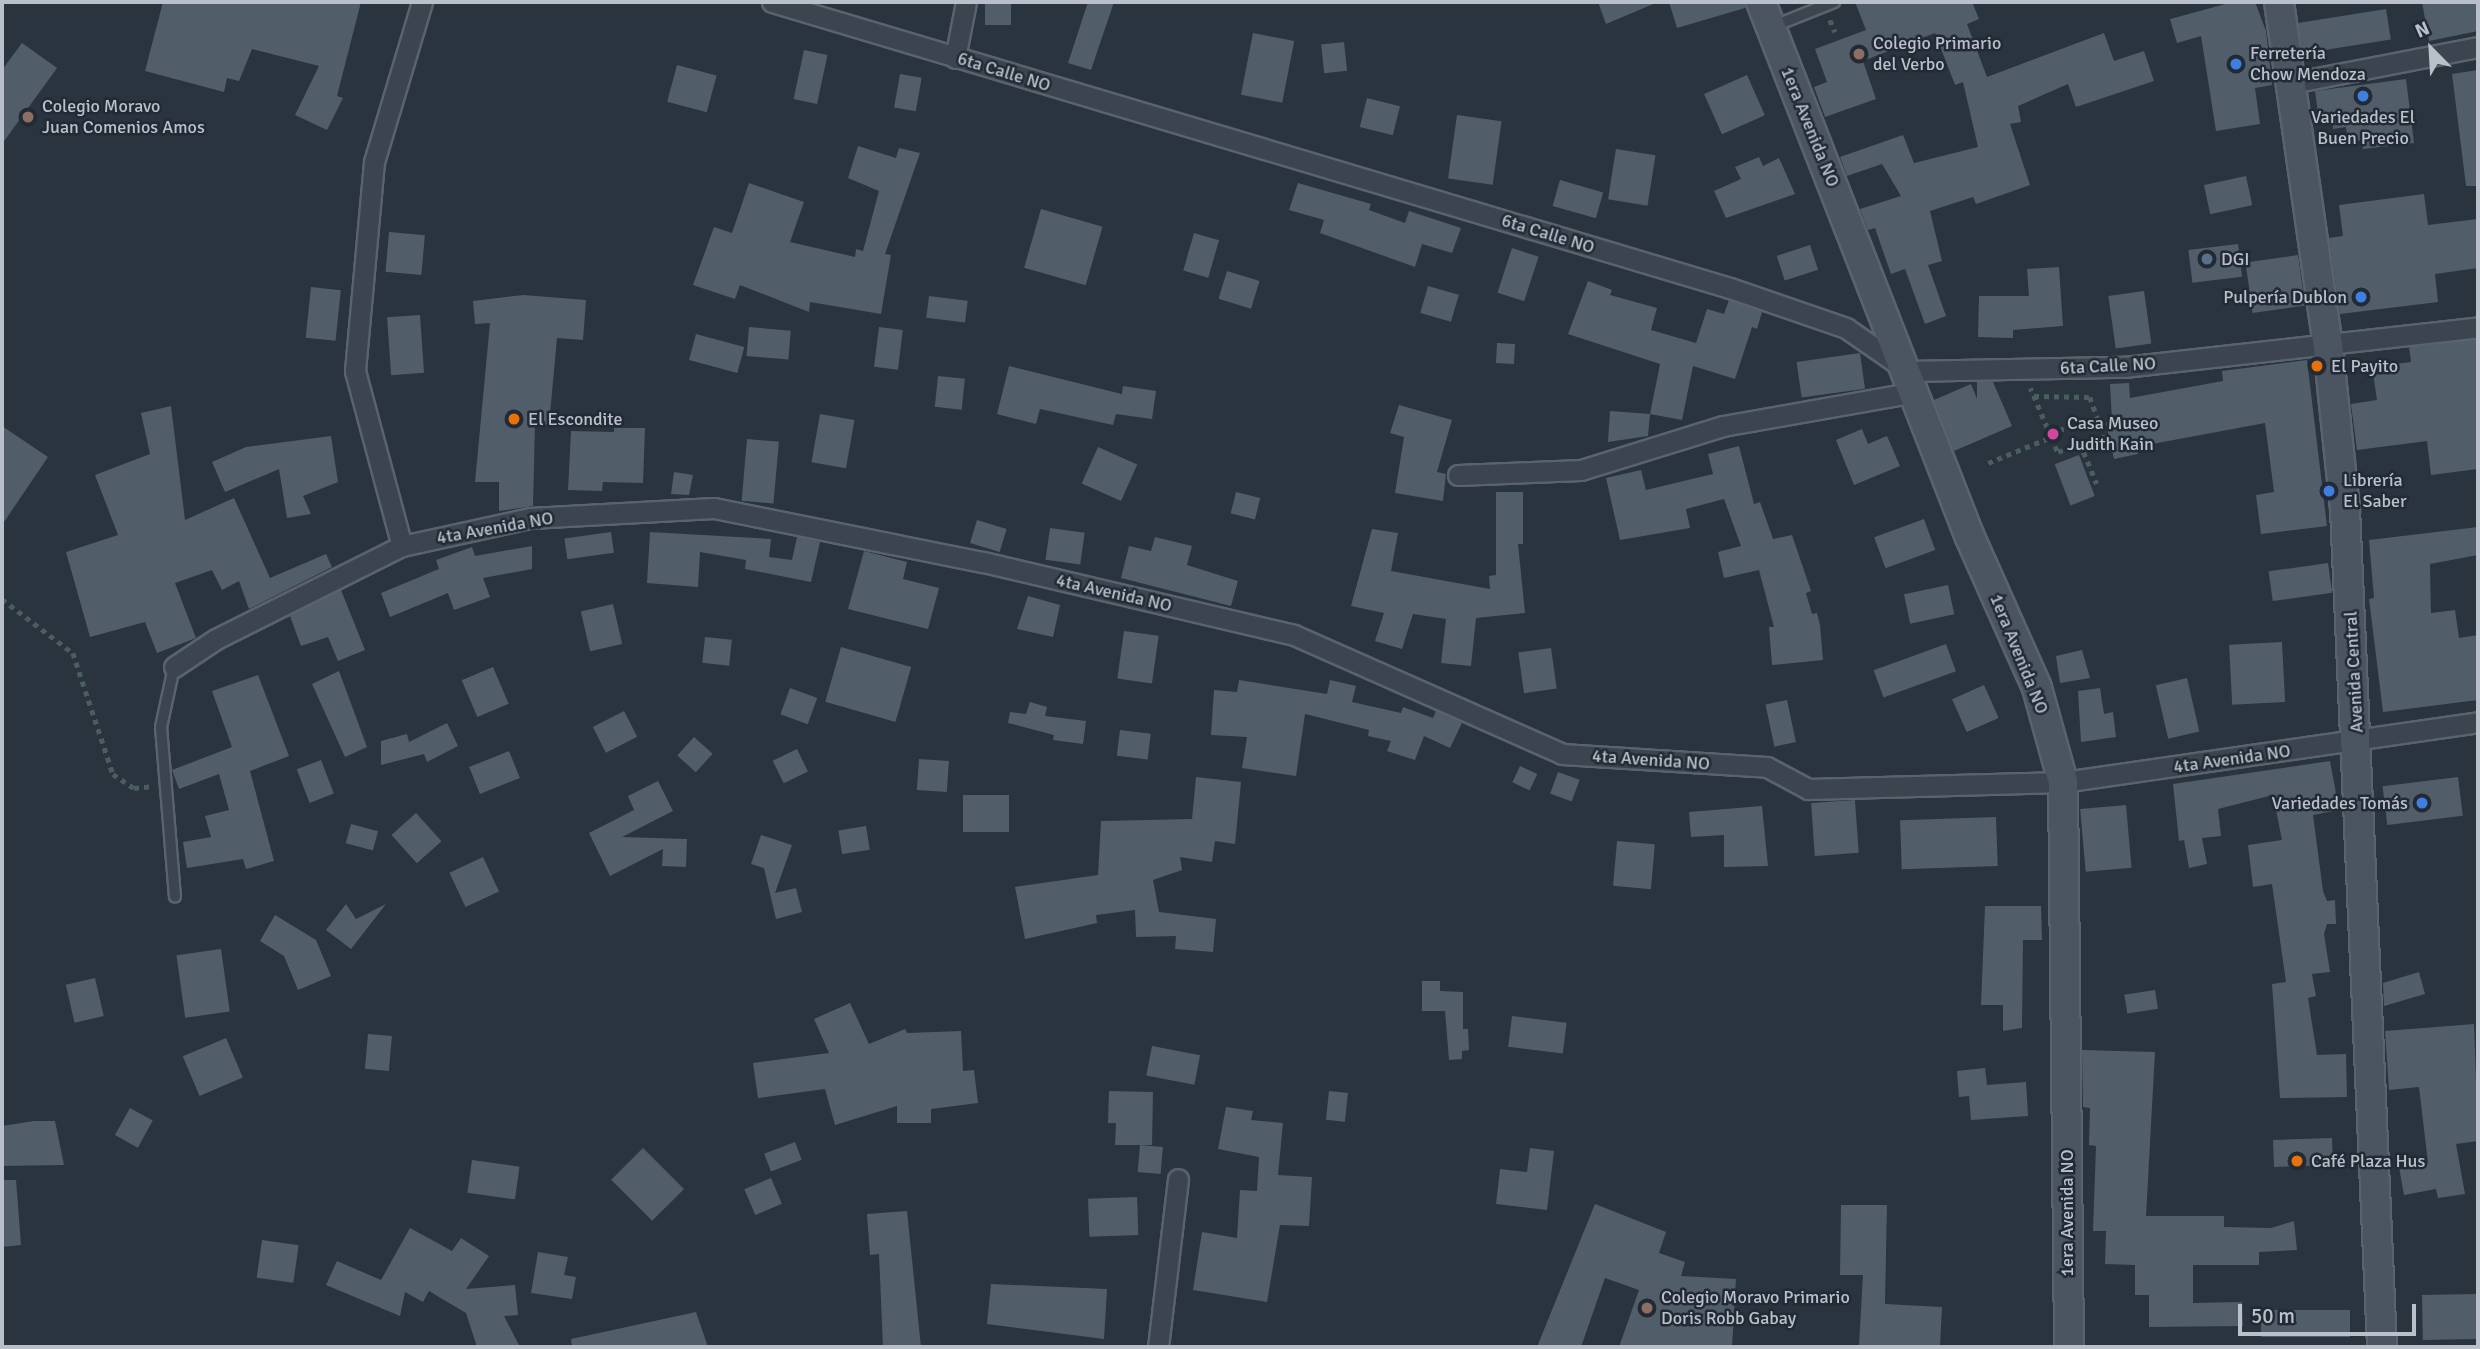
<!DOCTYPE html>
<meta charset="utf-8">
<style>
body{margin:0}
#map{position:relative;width:2480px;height:1349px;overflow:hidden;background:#29343f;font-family:Signika,sans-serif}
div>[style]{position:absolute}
.building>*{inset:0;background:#525d6a;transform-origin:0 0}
.path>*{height:4.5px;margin-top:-2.25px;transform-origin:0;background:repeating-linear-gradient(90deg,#4b5e5f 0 5px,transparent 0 10px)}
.roads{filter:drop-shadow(2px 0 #5a636d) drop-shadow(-2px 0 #5a636d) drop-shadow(0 2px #5a636d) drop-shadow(0 -2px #5a636d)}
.lane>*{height:10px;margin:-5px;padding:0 5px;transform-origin:5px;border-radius:5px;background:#3c454f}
.street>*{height:19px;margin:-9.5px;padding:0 9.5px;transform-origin:9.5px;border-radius:9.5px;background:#3c454f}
.secondary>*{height:28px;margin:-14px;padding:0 14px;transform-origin:14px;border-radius:14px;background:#4b5562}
.dots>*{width:19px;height:19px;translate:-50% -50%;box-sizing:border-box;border:4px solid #212a35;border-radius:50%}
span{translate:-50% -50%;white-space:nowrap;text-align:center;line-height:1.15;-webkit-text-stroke:5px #212a35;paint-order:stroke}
.poi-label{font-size:18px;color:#b9c0ca}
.left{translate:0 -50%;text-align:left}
.right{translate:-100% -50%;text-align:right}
.street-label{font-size:18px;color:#b9c0ca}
.frame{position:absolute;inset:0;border:4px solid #b9c0ca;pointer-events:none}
.north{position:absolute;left:2396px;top:14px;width:70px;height:70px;-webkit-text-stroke:5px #212a35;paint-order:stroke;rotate:336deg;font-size:19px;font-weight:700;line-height:28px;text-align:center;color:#b9c0ca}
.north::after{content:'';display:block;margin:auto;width:24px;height:32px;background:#b9c0ca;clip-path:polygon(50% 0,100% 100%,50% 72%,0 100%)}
.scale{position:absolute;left:2238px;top:1304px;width:178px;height:32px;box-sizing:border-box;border:4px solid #b9c0ca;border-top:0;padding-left:9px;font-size:21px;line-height:24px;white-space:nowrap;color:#b9c0ca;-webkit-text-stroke:5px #212a35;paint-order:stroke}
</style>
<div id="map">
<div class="building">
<div style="clip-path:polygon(163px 2px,361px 2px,337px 96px,343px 98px,327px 130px,295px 115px,319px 66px,252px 49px,239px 81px,227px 78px,224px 92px,145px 71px)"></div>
<div style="left:985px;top:2px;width:26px;height:23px"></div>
<div style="clip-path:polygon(1088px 2px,1114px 2px,1091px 70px,1068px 63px)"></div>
<div style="clip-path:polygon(1598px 2px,1658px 2px,1606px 24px)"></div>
<div style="clip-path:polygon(1669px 2px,1745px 2px,1745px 8px,1677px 28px)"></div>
<div style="clip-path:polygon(1855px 2px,1972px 2px,1979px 19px,1967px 24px,1987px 77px,2104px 33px,2114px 61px,2144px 51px,2154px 81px,2076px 107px,2068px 84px,2018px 106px,2021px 122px,2010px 124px,2030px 185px,1976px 204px,1973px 197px,1930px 211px,1942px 261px,1928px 265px,1946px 316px,1925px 324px,1905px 269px,1891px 274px,1875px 228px,1868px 230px,1860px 209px,1901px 196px,1882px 164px,1847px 176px,1840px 157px,1903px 135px,1914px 163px,1978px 147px,1963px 82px,1955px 85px,1935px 33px,1863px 61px,1876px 99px,1825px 117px,1814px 87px,1827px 82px,1815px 49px,1866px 30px)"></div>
<div style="clip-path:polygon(2233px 2px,2255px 2px,2266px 31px,2272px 85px,2255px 88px,2260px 124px,2216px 131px,2201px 36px,2177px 43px,2170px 19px)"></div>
<div style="clip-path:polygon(2422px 2px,2478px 4px,2478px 31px,2429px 41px)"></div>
<div style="left:2386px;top:9px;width:31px;height:89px;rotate:81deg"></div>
<div style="left:1253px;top:33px;width:42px;height:63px;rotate:11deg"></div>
<div style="left:1344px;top:42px;width:29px;height:23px;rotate:84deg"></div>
<div style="clip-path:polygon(22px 43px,57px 68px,2px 144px,2px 70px)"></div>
<div style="left:804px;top:50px;width:24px;height:50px;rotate:12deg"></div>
<div style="left:677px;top:65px;width:41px;height:38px;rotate:15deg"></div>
<div style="clip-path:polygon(2478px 70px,2478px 186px,2466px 186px,2452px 74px)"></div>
<div style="left:900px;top:74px;width:22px;height:34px;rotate:10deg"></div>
<div style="left:1747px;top:75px;width:44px;height:47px;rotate:66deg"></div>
<div style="clip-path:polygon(2406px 79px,2414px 143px,2363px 149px,2362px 140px,2348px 142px,2346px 127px,2333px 129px,2332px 118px,2319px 120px,2315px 91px)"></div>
<div style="left:1367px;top:98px;width:34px;height:30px;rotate:14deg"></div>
<div style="left:1457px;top:115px;width:45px;height:64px;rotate:8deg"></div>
<div style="clip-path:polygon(858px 146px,896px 158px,899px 148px,920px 153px,885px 254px,891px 255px,881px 314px,810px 302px,809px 312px,740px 285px,735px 299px,693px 285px,714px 227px,732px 233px,749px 183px,804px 202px,790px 242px,855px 257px,856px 249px,863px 251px,879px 191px,848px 178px)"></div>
<div style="left:1616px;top:149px;width:40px;height:51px;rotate:9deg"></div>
<div style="clip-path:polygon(1759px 157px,1763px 166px,1779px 158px,1795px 194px,1726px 218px,1714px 191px,1741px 179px,1735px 167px)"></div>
<div style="left:2246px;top:176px;width:30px;height:43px;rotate:78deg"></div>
<div style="left:1560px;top:180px;width:45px;height:27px;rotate:16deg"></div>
<div style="clip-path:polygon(1298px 183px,1371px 204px,1369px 210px,1405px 223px,1409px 211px,1461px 228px,1452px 253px,1422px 244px,1415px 267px,1320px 233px,1324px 220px,1289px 210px)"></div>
<div style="clip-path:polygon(2424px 194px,2428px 225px,2478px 219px,2478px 268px,2435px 274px,2438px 302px,2340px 314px,2329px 238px,2343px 236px,2339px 205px)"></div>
<div style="left:1041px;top:209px;width:64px;height:61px;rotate:16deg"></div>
<div style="left:389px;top:232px;width:36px;height:40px;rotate:5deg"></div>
<div style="left:1194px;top:233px;width:26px;height:39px;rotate:16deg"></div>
<div style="left:2238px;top:244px;width:33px;height:50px;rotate:83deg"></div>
<div style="left:1810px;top:245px;width:26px;height:35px;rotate:72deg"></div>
<div style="left:1512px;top:248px;width:28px;height:47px;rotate:18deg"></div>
<div style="left:2298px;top:255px;width:51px;height:53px;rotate:82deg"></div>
<div style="clip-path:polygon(2059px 267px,2063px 326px,2013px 330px,2013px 338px,1978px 337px,1979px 296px,2029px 296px,2027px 269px)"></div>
<div style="left:1227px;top:271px;width:34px;height:29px;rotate:17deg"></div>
<div style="clip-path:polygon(1588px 281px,1612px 290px,1610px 295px,1657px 308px,1651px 330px,1696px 343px,1707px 309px,1724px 314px,1729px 300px,1762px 312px,1757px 329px,1752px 327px,1735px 379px,1693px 366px,1682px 420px,1650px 414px,1660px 364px,1568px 334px)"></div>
<div style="left:1428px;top:286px;width:32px;height:28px;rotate:16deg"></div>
<div style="left:311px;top:287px;width:30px;height:51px;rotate:6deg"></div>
<div style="left:2144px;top:291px;width:53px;height:36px;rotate:82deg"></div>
<div style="clip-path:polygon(523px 295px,586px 300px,583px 340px,557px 338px,549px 425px,535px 423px,533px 506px,499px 511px,499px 482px,475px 482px,490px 323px,475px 324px,473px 301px)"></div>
<div style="left:929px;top:296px;width:39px;height:22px;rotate:7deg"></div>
<div style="left:420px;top:315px;width:58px;height:33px;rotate:86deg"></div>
<div style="left:749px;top:327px;width:42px;height:29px;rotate:5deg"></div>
<div style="left:879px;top:327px;width:24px;height:40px;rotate:7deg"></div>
<div style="left:696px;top:334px;width:50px;height:27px;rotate:15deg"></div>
<div style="clip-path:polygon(2478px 339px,2478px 469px,2431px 475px,2427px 441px,2357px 450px,2351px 404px,2377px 400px,2372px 367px,2411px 362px,2409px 347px)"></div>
<div style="left:1497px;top:343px;width:18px;height:20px;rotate:3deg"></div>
<div style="left:1860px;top:353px;width:36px;height:64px;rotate:82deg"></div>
<div style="clip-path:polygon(2307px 360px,2327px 526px,2261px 534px,2256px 495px,2274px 492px,2265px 423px,2136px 447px,2138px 454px,2114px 459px,2106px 423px,2112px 421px,2110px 384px,2129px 383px,2130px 398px,2223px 381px,2222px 371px)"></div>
<div style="clip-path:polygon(1009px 366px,1122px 394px,1123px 386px,1156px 391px,1152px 419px,1116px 414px,1113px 425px,1040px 409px,1036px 424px,997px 414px)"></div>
<div style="left:938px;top:376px;width:27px;height:31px;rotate:6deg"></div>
<div style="clip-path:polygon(1977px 382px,1993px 382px,2012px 426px,1954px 451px,1934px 400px,1971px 384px,1977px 399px)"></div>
<div style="clip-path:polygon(1399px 405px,1452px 420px,1437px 472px,1446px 474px,1443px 501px,1395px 493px,1404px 437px,1390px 433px)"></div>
<div style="clip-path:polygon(171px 406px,185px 520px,234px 498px,270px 578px,326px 554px,332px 567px,249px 609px,239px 581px,222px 590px,212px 570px,175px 583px,196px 638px,157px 653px,145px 622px,90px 637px,66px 552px,118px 535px,95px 475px,150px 454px,141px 413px)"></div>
<div style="clip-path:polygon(1610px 411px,1650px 414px,1648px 436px,1608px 442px)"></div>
<div style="left:820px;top:414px;width:35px;height:49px;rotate:10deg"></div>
<div style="clip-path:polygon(2px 426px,48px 457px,2px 525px)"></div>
<div style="clip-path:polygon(614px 428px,645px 428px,643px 483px,603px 482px,602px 491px,568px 490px,571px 431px,614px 432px)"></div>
<div style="clip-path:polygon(1862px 429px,1868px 444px,1887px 436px,1900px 466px,1854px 485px,1836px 440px)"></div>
<div style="clip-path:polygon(331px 436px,338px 482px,303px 496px,311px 514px,287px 518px,279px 469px,225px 492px,212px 462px,246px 447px)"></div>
<div style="left:747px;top:439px;width:32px;height:62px;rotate:5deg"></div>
<div style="clip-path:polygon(1739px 446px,1754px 504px,1760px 502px,1773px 539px,1792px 535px,1811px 591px,1806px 593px,1812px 614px,1817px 613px,1820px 625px,1823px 660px,1772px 665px,1769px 627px,1774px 627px,1759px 570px,1724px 578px,1718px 552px,1741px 546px,1724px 499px,1686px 509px,1690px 528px,1620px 540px,1606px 478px,1641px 470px,1646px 490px,1713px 474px,1708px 454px)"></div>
<div style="left:1098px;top:447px;width:43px;height:40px;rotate:24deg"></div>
<div style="left:2079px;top:455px;width:44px;height:26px;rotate:69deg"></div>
<div style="clip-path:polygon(674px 472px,693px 475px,689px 495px,671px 494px)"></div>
<div style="left:1236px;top:492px;width:25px;height:22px;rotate:14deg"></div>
<div style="clip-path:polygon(1496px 492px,1523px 492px,1523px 544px,1518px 544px,1525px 613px,1476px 618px,1471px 666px,1441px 663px,1446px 619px,1413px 614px,1402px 649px,1375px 641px,1384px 613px,1351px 606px,1372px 529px,1398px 533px,1391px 571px,1490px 589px,1489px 576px,1496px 575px)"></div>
<div style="left:1924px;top:519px;width:33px;height:53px;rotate:70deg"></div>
<div style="left:977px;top:520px;width:31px;height:24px;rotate:17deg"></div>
<div style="clip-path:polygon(2478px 527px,2478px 555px,2430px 564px,2431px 613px,2455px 610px,2459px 638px,2478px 635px,2478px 700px,2383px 712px,2369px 599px,2374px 598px,2369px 540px)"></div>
<div style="left:1050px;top:528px;width:35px;height:32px;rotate:8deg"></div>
<div style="left:611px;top:532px;width:21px;height:47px;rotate:82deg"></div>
<div style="clip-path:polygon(650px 532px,771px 539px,769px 557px,792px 560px,797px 537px,820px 542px,811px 582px,745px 569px,746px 560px,700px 552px,698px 587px,647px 583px)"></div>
<div style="clip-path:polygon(1155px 537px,1192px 546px,1187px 565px,1238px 581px,1231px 606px,1121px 578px,1129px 546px,1151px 551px)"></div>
<div style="clip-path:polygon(532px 546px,532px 569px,483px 578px,490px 597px,454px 610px,448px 593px,390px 617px,381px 593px,439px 569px,436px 560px,472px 547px,475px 556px)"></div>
<div style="clip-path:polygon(864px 551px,907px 562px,903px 579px,939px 588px,928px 629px,848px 609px)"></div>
<div style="left:2328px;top:563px;width:30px;height:60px;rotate:82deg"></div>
<div style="left:1948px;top:585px;width:30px;height:45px;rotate:78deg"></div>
<div style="clip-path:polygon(341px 590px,365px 650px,338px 661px,328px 637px,301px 646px,290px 616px)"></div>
<div style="clip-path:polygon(1028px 596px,1060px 605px,1053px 637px,1017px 629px)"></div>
<div style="left:613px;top:604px;width:41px;height:33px;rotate:77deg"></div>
<div style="left:1124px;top:631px;width:35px;height:48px;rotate:8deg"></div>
<div style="left:705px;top:637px;width:27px;height:26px;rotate:6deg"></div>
<div style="left:2282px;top:642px;width:60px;height:53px;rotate:87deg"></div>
<div style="left:1946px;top:644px;width:29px;height:77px;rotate:70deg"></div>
<div style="left:841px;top:647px;width:73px;height:57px;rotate:16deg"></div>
<div style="left:1551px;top:648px;width:41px;height:33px;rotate:82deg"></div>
<div style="clip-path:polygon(2082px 650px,2090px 678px,2060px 683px,2056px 656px)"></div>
<div style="left:493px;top:667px;width:40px;height:34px;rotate:67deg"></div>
<div style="clip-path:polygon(339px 671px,367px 747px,345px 757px,312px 684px)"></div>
<div style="clip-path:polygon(258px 675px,289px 756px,250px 771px,274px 861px,246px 869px,243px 859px,187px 868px,183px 842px,211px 837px,205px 816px,229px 810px,219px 774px,179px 789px,172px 770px,232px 747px,212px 691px)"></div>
<div style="left:2187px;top:678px;width:55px;height:32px;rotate:77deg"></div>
<div style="clip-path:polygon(1239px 680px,1327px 694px,1330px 680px,1356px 686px,1352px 702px,1401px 713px,1403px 707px,1433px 718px,1436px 711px,1462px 723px,1450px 748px,1424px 736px,1415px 760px,1387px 751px,1391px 741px,1368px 736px,1369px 730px,1305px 714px,1296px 776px,1242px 768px,1247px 737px,1211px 735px,1214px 690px,1237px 692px)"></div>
<div style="left:1984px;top:685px;width:36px;height:35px;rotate:66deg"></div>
<div style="left:790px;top:688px;width:29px;height:28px;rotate:20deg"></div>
<div style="clip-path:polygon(2100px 688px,2104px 714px,2113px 712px,2116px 737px,2081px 742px,2078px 691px)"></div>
<div style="left:1787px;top:700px;width:43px;height:22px;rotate:78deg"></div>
<div style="clip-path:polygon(1030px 702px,1047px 707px,1045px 716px,1086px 721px,1083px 744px,1053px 740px,1054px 735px,1008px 723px,1010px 712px,1026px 714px)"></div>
<div style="left:624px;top:711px;width:29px;height:35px;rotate:63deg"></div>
<div style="clip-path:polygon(447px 723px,458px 746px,427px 762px,424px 754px,381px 765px,381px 741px,407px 734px,409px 742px)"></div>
<div style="left:1120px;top:730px;width:31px;height:26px;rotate:7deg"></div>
<div style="left:694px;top:737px;width:25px;height:25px;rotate:42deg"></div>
<div style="left:797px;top:749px;width:25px;height:27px;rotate:64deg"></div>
<div style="left:509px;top:751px;width:29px;height:43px;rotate:68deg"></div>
<div style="left:919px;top:759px;width:30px;height:31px;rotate:4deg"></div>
<div style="left:321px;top:760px;width:36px;height:26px;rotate:69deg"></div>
<div style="clip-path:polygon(2330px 761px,2339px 810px,2313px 815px,2323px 891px,2327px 901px,2335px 900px,2336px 924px,2327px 924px,2324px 934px,2330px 972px,2312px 974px,2316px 996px,2308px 998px,2317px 1055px,2346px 1054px,2347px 1097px,2280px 1098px,2272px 984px,2286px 982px,2272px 884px,2253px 887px,2248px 845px,2282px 840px,2273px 795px,2218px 809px,2221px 836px,2202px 838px,2207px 864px,2189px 868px,2184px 840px,2179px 841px,2173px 784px)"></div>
<div style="left:1520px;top:766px;width:19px;height:18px;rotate:25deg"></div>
<div style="left:1558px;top:772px;width:23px;height:23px;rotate:20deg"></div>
<div style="clip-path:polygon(1196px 777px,1241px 782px,1235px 844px,1215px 841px,1212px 862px,1180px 857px,1182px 870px,1153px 880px,1159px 912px,1216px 919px,1213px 952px,1175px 949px,1176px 936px,1136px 937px,1135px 910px,1096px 915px,1097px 923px,1025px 939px,1015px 887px,1098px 875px,1101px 821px,1192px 819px)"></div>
<div style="left:2458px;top:777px;width:39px;height:76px;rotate:83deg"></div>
<div style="clip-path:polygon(658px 781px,673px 811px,622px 837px,687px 839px,686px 867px,662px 866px,663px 849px,610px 876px,589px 833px,634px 810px,628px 796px)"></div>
<div style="left:963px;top:795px;width:46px;height:37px"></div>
<div style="left:1855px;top:800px;width:53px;height:44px;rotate:86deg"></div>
<div style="left:2126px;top:805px;width:63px;height:46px;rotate:85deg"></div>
<div style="clip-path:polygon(1762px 806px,1768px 866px,1724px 867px,1724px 835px,1691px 837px,1689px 812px)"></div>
<div style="left:416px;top:813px;width:38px;height:33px;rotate:48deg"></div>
<div style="left:1996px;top:817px;width:49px;height:96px;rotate:88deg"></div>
<div style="left:351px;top:824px;width:28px;height:20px;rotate:15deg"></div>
<div style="left:866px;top:826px;width:24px;height:28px;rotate:81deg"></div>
<div style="clip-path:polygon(761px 835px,792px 845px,775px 893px,796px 888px,802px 912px,776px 919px,764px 868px,751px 864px)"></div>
<div style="left:1617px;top:841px;width:38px;height:45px;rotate:5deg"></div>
<div style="left:483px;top:857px;width:38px;height:37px;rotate:65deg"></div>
<div style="clip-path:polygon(346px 904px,356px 919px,386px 904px,351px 949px,326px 930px)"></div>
<div style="clip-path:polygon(1985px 906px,2041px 906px,2042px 940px,2023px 940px,2022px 1028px,2003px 1031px,2003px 1005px,1981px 1005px)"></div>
<div style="clip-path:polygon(275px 915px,316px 940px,331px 976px,298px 990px,284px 956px,260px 941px)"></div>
<div style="left:221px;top:949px;width:63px;height:45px;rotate:82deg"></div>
<div style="clip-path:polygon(2419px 972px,2425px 994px,2384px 1006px,2383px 983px)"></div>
<div style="left:95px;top:978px;width:39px;height:30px;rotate:77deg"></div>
<div style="clip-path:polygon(1422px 981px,1440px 981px,1440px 991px,1463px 992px,1463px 1029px,1468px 1029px,1469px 1050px,1462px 1051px,1462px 1059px,1449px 1060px,1445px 1011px,1422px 1011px)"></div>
<div style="left:2155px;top:990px;width:19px;height:31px;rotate:81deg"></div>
<div style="clip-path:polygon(850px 1003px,869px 1044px,905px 1029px,907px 1033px,961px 1031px,963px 1071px,974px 1070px,978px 1103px,931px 1109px,931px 1123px,897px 1123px,897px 1106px,835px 1125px,825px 1089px,758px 1098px,753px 1063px,829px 1053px,814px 1019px)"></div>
<div style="left:1512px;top:1016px;width:55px;height:31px;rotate:7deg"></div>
<div style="clip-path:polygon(2474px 1024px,2478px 1141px,2456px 1144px,2465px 1194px,2438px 1198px,2436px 1189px,2404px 1195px,2399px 1167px,2428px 1163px,2419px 1087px,2389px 1090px,2385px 1031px)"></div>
<div style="left:368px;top:1034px;width:24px;height:35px;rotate:5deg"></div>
<div style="left:226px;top:1038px;width:43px;height:47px;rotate:67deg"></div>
<div style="left:1152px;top:1046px;width:49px;height:30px;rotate:11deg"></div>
<div style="clip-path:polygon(2082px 1050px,2155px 1052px,2146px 1216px,2224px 1216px,2224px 1227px,2271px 1228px,2294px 1221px,2297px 1250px,2259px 1252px,2259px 1265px,2193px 1265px,2193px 1303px,2242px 1302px,2243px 1326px,2149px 1327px,2149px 1295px,2135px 1295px,2135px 1265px,2105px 1264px,2106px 1231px,2093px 1231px,2096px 1146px,2089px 1145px,2090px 1108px,2083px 1107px)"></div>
<div style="clip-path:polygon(1985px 1068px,1987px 1085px,2026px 1082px,2028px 1116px,1971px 1120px,1969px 1096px,1959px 1097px,1957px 1071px)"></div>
<div style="clip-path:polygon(1109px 1091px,1153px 1092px,1152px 1145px,1115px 1145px,1116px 1123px,1108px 1123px)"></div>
<div style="left:1329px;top:1091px;width:19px;height:29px;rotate:6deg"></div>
<div style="clip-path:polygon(1226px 1107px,1253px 1111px,1251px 1120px,1283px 1123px,1278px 1175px,1312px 1177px,1309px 1226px,1280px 1225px,1267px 1302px,1193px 1290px,1202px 1232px,1237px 1238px,1240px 1190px,1257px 1191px,1259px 1157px,1218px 1149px)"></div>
<div style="left:130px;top:1108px;width:26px;height:31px;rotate:29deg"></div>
<div style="clip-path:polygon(34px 1121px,55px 1121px,64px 1165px,2px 1166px,2px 1126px)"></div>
<div style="left:2332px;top:1138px;width:27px;height:59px;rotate:88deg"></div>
<div style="left:795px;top:1142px;width:19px;height:33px;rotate:69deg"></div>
<div style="left:1140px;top:1145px;width:23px;height:27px;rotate:5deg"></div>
<div style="left:643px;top:1148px;width:58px;height:45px;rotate:45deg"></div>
<div style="clip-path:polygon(1530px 1148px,1554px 1151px,1547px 1210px,1496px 1204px,1500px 1169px,1527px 1172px)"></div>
<div style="left:472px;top:1160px;width:48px;height:33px;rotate:8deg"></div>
<div style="left:771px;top:1178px;width:28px;height:29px;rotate:67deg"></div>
<div style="clip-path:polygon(2px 1180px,16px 1180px,21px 1245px,2px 1247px)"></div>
<div style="left:1137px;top:1197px;width:38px;height:49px;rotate:88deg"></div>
<div style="clip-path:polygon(1595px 1204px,1666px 1232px,1659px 1253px,1685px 1262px,1681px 1276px,1736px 1279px,1732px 1347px,1619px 1347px,1639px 1290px,1605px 1278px,1581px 1347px,1537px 1347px)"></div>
<div style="clip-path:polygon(1841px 1205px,1887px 1205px,1885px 1304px,1942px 1307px,1940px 1346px,1859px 1345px,1863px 1275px,1840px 1275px)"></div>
<div style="clip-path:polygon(907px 1211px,921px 1347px,883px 1347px,879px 1254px,870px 1255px,867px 1214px)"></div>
<div style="clip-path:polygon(410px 1228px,452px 1251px,461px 1238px,489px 1256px,466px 1289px,515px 1285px,518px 1315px,504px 1316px,520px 1347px,477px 1347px,466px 1313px,429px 1291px,423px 1302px,405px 1292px,400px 1316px,326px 1285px,337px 1261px,381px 1280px)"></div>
<div style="left:262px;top:1240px;width:37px;height:38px;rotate:8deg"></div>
<div style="clip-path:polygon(538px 1252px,568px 1257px,564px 1275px,576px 1277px,572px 1299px,531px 1293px)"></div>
<div style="clip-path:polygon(991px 1284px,1107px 1289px,1104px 1339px,987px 1324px)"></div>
<div style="left:2477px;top:1294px;width:45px;height:55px;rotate:89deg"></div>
<div style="left:2350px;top:1310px;width:27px;height:89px;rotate:90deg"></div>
<div style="clip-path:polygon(696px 1312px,708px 1347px,572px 1347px,571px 1339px)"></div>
</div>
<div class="path">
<div style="left:1830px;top:20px;width:13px;rotate:67deg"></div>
<div style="left:2034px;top:396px;width:56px;rotate:1deg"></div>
<div style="left:2090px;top:397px;width:54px;rotate:70.6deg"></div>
<div style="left:2049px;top:432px;width:53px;rotate:-13deg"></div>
<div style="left:2051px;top:437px;width:17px;rotate:65deg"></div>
<div style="left:2058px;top:452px;width:24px;rotate:-22deg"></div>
<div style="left:2080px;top:443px;width:44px;rotate:67.5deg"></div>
<div style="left:1988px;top:463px;width:68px;rotate:-22.4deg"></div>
<div style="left:2051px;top:437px;width:53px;rotate:-113.2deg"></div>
<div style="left:2px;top:599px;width:89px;rotate:37.3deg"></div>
<div style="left:73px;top:653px;width:127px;rotate:71.7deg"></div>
<div style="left:113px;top:774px;width:25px;rotate:34deg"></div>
<div style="left:134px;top:788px;width:18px;rotate:-6deg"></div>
</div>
<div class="roads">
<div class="lane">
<div style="left:1774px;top:26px;width:65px;rotate:-21.8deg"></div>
<div style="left:174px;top:667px;width:61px;rotate:102.2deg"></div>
<div style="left:161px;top:727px;width:170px;rotate:85.3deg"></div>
</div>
<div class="street">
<div style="left:422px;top:2px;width:167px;rotate:106.7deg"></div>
<div style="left:374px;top:162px;width:210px;rotate:95.2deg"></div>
<div style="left:355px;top:371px;width:181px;rotate:75deg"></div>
<div style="left:402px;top:546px;width:131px;rotate:-12.3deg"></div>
<div style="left:530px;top:518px;width:184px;rotate:-3.1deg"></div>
<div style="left:714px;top:508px;width:274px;rotate:11.4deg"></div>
<div style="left:983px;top:562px;width:319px;rotate:13.2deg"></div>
<div style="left:1294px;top:635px;width:293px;rotate:23.9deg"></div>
<div style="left:1562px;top:754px;width:205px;rotate:3.6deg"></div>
<div style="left:1767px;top:767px;width:47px;rotate:28.2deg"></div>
<div style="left:1808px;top:789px;width:255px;rotate:-1.6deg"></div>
<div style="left:2063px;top:782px;width:419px;rotate:-8.2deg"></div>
<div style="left:772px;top:2px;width:1000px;rotate:16.62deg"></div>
<div style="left:1730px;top:288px;width:123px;rotate:19deg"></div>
<div style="left:1846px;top:328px;width:75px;rotate:34.7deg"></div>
<div style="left:1908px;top:371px;width:216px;rotate:-1.1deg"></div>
<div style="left:2124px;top:367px;width:356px;rotate:-6.4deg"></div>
<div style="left:955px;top:58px;width:57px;rotate:-78.9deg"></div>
<div style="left:2291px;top:83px;width:190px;rotate:-10.9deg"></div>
<div style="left:1458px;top:475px;width:123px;rotate:-2.3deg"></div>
<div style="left:1581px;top:470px;width:149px;rotate:-17.2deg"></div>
<div style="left:1723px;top:426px;width:196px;rotate:-10deg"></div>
<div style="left:174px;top:667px;width:50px;rotate:-33.7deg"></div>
<div style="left:216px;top:639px;width:208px;rotate:-26.6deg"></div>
<div style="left:1158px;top:1347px;width:169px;rotate:-83.2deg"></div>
</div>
<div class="secondary">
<div style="left:1761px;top:2px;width:572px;rotate:68.68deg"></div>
<div style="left:1969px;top:535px;width:167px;rotate:66deg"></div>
<div style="left:2037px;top:688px;width:98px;rotate:74.5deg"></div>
<div style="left:2063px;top:782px;width:565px;rotate:89.39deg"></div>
<div style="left:2279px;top:2px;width:348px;rotate:81.9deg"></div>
<div style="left:2328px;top:347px;width:163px;rotate:84deg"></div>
<div style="left:2345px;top:509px;width:839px;rotate:87.47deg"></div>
</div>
</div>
<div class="dots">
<div style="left:1859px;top:54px;background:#8d6e63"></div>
<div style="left:2236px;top:64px;background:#3f7fe0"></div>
<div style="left:2363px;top:96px;background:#3f7fe0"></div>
<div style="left:28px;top:117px;background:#8d6e63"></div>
<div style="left:2207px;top:259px;background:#5c6f8a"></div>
<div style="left:2361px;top:297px;background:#3f7fe0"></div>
<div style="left:2317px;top:366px;background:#e8710a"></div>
<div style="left:514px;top:419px;background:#e8710a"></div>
<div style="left:2053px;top:434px;background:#d1479c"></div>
<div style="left:2329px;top:491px;background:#3f7fe0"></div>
<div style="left:2422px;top:803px;background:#3f7fe0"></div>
<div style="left:2297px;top:1161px;background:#e8710a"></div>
<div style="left:1647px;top:1308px;background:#8d6e63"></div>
</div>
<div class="poi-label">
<span class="left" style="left:1873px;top:54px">Colegio Primario<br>del Verbo</span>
<span class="left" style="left:2250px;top:64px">Ferretería<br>Chow Mendoza</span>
<span class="left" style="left:42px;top:117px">Colegio Moravo<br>Juan Comenios Amos</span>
<span style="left:2363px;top:128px">Variedades El<br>Buen Precio</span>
<span class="left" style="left:2221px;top:259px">DGI</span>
<span class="right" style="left:2347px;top:297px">Pulpería Dublon</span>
<span class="left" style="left:2331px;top:366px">El Payito</span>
<span class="left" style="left:528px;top:419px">El Escondite</span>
<span class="left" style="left:2067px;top:434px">Casa Museo<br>Judith Kain</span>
<span class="left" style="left:2343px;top:491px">Librería<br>El Saber</span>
<span class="right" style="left:2408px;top:803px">Variedades Tomás</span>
<span class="left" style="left:2311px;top:1161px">Café Plaza Hus</span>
<span class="left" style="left:1661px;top:1308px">Colegio Moravo Primario<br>Doris Robb Gabay</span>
</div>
<div class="street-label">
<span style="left:1004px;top:72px;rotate:17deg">6ta Calle NO</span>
<span style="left:1810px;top:127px;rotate:68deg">1era Avenida NO</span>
<span style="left:1548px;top:234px;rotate:17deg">6ta Calle NO</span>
<span style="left:2108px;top:366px;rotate:-3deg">6ta Calle NO</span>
<span style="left:495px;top:528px;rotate:-10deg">4ta Avenida NO</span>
<span style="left:1114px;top:593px;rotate:13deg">4ta Avenida NO</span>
<span style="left:2019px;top:654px;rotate:68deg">1era Avenida NO</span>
<span style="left:2354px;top:672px;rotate:-93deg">Avenida Central</span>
<span style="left:2232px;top:759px;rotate:-8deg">4ta Avenida NO</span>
<span style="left:1651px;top:760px;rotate:4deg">4ta Avenida NO</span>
<span style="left:2067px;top:1213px;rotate:-90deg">1era Avenida NO</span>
</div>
<div class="frame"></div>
<div class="north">N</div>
<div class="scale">50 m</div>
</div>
